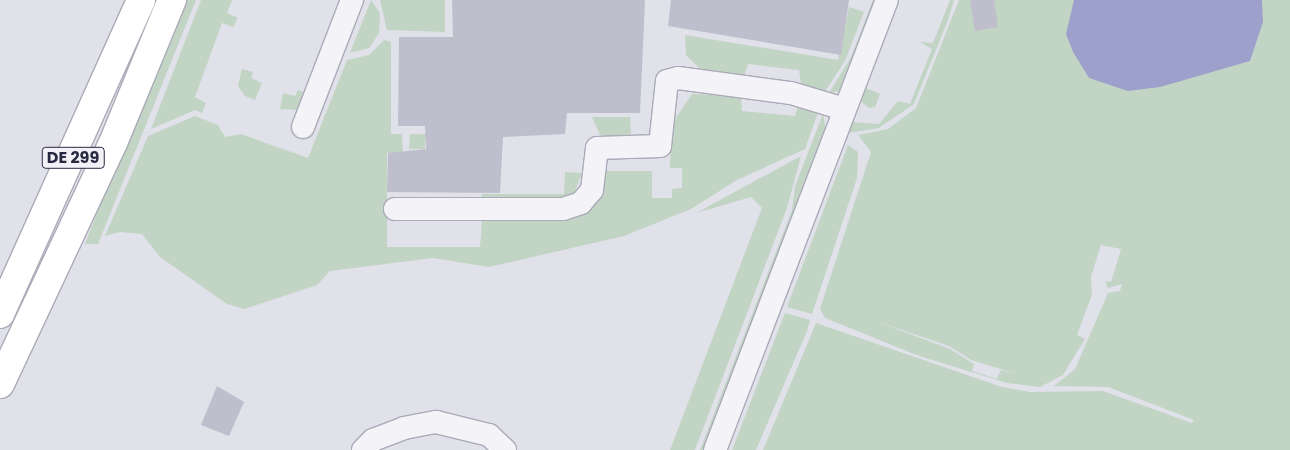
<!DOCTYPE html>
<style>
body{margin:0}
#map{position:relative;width:1290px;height:450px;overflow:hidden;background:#e1e1ea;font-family:Poppins,sans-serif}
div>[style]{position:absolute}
.green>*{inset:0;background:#c2d4c4}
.water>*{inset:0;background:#9ca0cb}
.building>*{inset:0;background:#bebecd}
.roads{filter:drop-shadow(1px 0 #aaaab8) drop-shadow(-1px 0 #aaaab8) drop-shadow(0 1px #aaaab8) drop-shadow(0 -1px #aaaab8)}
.minor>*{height:22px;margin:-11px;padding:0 11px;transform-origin:11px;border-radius:11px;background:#f4f4f8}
.major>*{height:28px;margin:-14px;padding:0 14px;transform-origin:14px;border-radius:14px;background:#fff}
span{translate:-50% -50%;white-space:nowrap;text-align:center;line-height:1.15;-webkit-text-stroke:4px #f1f1f7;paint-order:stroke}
.shield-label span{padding:1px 4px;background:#f1f1f7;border:1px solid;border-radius:4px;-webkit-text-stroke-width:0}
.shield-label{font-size:16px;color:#2a2942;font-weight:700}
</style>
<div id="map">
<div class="green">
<div style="clip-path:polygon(179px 0,196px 0,98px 244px,85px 244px)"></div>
<div style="clip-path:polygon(201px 0,232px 0,227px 13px,238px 18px,233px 27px,222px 23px,195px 97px,206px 103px,202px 113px,195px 110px,151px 129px)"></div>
<div style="clip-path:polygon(371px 0,380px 13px,379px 33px,369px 48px,350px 53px)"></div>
<div style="clip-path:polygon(380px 0,445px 0,445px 32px,387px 30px)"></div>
<div style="clip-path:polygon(873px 0,877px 0,840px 91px,829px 93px,851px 57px)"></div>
<div style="clip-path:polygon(896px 0,866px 88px,880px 94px,875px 107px,869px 108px,858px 99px)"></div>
<div style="clip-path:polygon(950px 0,954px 0,948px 20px,914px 104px,879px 128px,848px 133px,851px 122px,879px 124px,898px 101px,910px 104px,932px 49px,920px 42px,933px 43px)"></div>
<div style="clip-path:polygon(evenodd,959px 0,1290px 0,1290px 450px,763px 450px,816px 323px,1002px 387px,1030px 392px,1103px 391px,1192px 423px,1194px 420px,1108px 387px,1054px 386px,1075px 369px,1108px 293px,1120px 291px,1122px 284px,1108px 288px,1105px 281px,1111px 282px,1121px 249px,1101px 245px,1091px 277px,1092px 295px,1077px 335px,1085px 339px,1063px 375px,1040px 387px,1007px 383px,919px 356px,825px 318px,820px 309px,871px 152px,858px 135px,888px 129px,916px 108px,959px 0,875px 321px,949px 346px,971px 360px,1017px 374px,1001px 370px,997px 379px,972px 371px,974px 364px,950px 349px,875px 321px)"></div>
<div style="clip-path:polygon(849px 7px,864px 12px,845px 61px,824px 93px,801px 85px,799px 70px,748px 64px,744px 77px,703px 72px,686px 55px,685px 35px,838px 60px)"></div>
<div style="clip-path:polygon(384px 40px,391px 42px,391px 134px,402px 134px,403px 153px,387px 153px,387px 247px,480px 247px,482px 220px,570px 219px,579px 215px,601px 171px,652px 171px,652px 198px,672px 198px,672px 189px,682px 188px,682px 168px,670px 168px,671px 125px,692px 94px,741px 96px,742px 111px,795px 116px,798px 105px,819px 110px,805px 149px,737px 180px,691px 209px,624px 236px,489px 267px,433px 258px,330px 271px,317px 285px,244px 309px,227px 304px,160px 257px,142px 234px,120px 232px,105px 236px,148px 136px,195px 116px,218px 125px,225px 137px,241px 134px,308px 158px,347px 60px,369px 55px)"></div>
<div style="clip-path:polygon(242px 69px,253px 72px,251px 78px,262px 83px,255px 100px,245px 96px,238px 86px)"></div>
<div style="clip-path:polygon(298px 90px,307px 93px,298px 110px,280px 109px,283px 93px,295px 96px)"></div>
<div style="clip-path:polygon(823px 114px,826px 131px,704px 450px,700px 450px,792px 210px,795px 186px)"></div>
<div style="clip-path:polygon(592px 117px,630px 117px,631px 136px,600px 135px)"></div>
<div style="clip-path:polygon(410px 134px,470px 135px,470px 140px,425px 140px,425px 149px,409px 149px)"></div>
<div style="clip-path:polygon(848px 145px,858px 152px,857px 178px,812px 314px,787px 307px)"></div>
<div style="clip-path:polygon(801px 156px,787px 208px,695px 450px,670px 450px,762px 208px,751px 197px,696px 213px)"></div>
<div style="clip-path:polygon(565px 172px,582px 173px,572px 199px,482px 199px,482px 194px,564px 194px)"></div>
<div style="clip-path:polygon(785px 313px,810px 320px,807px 331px,756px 450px,732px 450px)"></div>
</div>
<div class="water">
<div style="clip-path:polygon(1074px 0,1262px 0,1263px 22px,1250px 61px,1160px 87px,1128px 91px,1089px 78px,1073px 52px,1066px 34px)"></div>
</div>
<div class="building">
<div style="clip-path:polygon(452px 0,645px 0,640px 113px,567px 113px,565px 134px,503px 137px,500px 193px,387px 192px,388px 153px,426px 149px,425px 126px,398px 126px,399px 37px,453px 37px)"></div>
<div style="clip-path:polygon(671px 0,849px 0,841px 55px,668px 26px)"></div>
<div style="clip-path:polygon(970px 0,994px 0,998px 27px,975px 31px)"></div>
<div style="clip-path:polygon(217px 386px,244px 402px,229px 436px,201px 425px)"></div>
</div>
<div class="roads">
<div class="minor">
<div style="left:303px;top:127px;width:136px;rotate:-68.9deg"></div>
<div style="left:395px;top:209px;width:168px"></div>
<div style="left:563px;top:209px;width:19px;rotate:-18deg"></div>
<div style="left:581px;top:203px;width:17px;rotate:-50deg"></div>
<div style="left:592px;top:190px;width:42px;rotate:-83.2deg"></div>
<div style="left:597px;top:148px;width:63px;rotate:-1.8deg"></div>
<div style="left:660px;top:146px;width:65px;rotate:-83.9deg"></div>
<div style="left:667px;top:81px;width:11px;rotate:-15deg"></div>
<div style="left:678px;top:78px;width:114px;rotate:7.6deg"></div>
<div style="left:791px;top:93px;width:55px;rotate:16.8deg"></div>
<div style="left:363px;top:450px;width:14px;rotate:-45deg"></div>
<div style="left:373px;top:440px;width:33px;rotate:-21deg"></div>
<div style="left:404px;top:428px;width:33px;rotate:-11deg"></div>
<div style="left:436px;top:422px;width:55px;rotate:13.8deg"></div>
<div style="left:489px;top:435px;width:22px;rotate:43deg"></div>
<div style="left:715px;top:450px;width:482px;rotate:-69.1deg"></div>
</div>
<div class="major">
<div style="left:0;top:314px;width:344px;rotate:-65.8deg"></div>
<div style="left:0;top:384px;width:266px;rotate:-64.9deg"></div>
<div style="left:113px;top:143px;width:155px;rotate:-67.6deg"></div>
</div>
</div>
<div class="shield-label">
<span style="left:73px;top:158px">DE 299</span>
</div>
</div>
